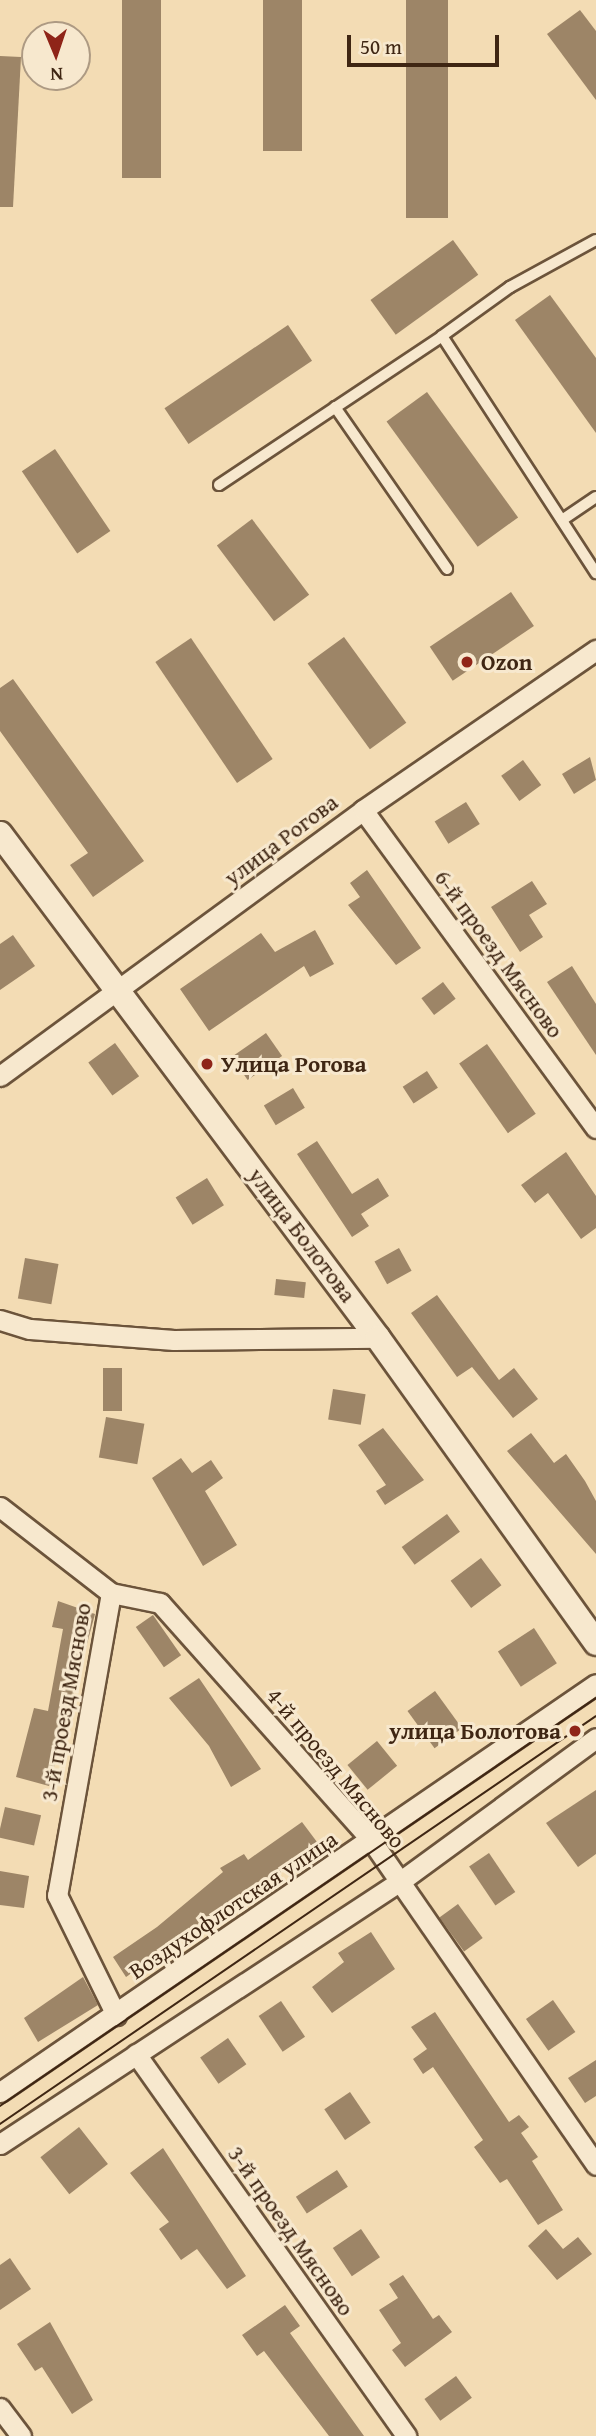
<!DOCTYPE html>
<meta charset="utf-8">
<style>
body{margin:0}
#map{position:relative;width:596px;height:2436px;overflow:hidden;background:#f3dcb4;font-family:"Gentium Book Plus",serif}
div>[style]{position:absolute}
.building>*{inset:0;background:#9d8567;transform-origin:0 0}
.roads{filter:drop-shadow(2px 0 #6c543b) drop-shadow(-2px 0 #6c543b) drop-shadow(0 2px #6c543b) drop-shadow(0 -2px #6c543b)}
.service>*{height:10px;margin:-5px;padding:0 5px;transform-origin:5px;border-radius:5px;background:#f7e8ce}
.minor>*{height:19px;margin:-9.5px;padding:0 9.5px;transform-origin:9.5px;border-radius:9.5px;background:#f7e8ce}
.tertiary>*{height:24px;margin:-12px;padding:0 12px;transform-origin:12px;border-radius:12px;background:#f7e8ce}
.tram>*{height:2px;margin:-1px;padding:0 1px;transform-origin:1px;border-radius:1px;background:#3f2613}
.dots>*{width:19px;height:19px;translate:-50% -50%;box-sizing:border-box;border:4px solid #f7e8ce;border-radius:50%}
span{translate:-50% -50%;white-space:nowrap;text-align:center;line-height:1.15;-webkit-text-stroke:6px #f7e8ce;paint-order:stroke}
.poi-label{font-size:23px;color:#3f2613;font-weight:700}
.left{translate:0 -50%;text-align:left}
.right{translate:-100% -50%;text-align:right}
.street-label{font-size:23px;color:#3f2613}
.north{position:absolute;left:21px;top:21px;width:70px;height:70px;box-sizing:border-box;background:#f7e8ce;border:2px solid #ad9a83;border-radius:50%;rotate:178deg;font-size:19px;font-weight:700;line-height:28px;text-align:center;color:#3f2613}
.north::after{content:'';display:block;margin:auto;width:24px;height:32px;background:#8f2418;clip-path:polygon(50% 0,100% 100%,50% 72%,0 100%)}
.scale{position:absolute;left:347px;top:35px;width:152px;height:32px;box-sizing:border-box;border:4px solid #3f2613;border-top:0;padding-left:9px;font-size:21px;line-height:24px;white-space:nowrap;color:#3f2613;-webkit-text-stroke:5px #f7e8ce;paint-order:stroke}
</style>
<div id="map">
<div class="building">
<div style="left:122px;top:0;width:39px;height:178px"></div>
<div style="left:263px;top:0;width:39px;height:151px"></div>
<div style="left:406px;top:0;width:42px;height:218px"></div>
<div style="clip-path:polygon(580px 10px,596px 31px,596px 100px,547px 34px)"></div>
<div style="clip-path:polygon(0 56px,21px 57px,13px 207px,0 207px)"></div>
<div style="left:453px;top:240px;width:43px;height:102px;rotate:54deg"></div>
<div style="clip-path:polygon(550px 295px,596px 358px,596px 433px,515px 320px)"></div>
<div style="left:288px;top:325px;width:43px;height:149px;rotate:56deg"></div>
<div style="left:427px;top:392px;width:155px;height:50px;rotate:54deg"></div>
<div style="left:55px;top:449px;width:99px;height:40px;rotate:56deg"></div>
<div style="left:252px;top:519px;width:95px;height:44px;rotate:53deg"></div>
<div style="left:511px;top:592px;width:41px;height:98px;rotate:56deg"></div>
<div style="left:344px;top:637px;width:106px;height:45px;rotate:54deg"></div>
<div style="left:191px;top:638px;width:146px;height:43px;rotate:56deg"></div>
<div style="clip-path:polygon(13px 679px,144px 861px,93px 897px,70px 865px,88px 853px,0 731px,0 688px)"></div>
<div style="clip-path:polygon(590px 757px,596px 780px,574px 794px,562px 774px)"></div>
<div style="left:523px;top:760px;width:31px;height:27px;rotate:54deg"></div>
<div style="left:466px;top:802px;width:26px;height:37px;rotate:58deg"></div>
<div style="clip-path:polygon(367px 870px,421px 948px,396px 965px,348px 905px,360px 897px,350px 883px)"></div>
<div style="clip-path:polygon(532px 881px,547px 904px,529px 915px,543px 937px,520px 952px,491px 907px)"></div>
<div style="clip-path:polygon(315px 930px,334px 964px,310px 977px,304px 966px,209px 1031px,180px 989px,261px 933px,275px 952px)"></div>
<div style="clip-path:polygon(13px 935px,35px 966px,0 990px,0 944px)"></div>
<div style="clip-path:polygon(572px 966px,596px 1004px,596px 1055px,547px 982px)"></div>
<div style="left:443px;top:982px;width:21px;height:27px;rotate:53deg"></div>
<div style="left:266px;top:1033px;width:28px;height:42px;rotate:55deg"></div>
<div style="left:115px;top:1043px;width:41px;height:33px;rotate:54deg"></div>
<div style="left:487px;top:1044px;width:85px;height:34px;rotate:55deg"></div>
<div style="left:427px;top:1071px;width:20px;height:29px;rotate:57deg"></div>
<div style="left:293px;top:1088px;width:23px;height:34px;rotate:59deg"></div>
<div style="clip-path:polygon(317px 1141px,352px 1194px,378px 1178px,389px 1196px,361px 1214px,369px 1226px,352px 1237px,297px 1154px)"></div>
<div style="clip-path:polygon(566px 1152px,596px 1196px,596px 1228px,581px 1239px,548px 1193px,535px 1203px,521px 1185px)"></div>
<div style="left:207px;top:1178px;width:32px;height:37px;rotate:58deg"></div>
<div style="left:399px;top:1248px;width:26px;height:28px;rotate:61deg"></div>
<div style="left:25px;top:1258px;width:34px;height:41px;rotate:10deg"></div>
<div style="left:276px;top:1279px;width:30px;height:16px;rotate:6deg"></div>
<div style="clip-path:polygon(437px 1295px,499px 1380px,514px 1368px,538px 1399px,513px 1418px,472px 1367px,457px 1377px,411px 1313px)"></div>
<div style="left:103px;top:1368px;width:19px;height:43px"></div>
<div style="left:333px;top:1389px;width:33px;height:31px;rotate:9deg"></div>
<div style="left:106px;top:1417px;width:39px;height:41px;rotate:10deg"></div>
<div style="clip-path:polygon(383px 1428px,424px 1480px,385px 1505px,376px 1491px,386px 1485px,358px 1445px)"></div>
<div style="clip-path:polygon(531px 1433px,554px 1463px,566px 1454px,585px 1481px,596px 1501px,596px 1554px,507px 1451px)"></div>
<div style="clip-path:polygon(181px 1458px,192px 1473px,211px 1460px,223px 1478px,205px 1491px,237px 1545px,203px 1566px,152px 1478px)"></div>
<div style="left:447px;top:1514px;width:22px;height:56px;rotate:54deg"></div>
<div style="left:481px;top:1558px;width:34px;height:38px;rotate:53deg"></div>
<div style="clip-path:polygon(58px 1601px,95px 1614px,49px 1786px,16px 1777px,34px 1708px,48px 1711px,63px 1629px,52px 1627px)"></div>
<div style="left:153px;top:1615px;width:49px;height:21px;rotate:55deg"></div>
<div style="left:534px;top:1628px;width:42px;height:43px;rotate:57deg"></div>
<div style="clip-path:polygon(199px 1678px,261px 1769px,231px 1787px,209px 1746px,169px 1698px)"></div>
<div style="left:435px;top:1691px;width:46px;height:34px;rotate:54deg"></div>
<div style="left:377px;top:1741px;width:32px;height:38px;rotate:51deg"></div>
<div style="clip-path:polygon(596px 1790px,596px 1854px,578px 1867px,546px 1823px)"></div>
<div style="left:5px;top:1807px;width:37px;height:31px;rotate:13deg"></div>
<div style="clip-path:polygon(302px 1822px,320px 1846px,126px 1977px,113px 1957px,157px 1927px,223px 1872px,220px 1868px,244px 1854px,248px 1860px)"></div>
<div style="left:489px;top:1853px;width:47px;height:24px;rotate:56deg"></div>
<div style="clip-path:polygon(0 1871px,29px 1876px,24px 1908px,0 1905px)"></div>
<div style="left:458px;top:1904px;width:42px;height:23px;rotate:54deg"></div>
<div style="clip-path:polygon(371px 1932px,395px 1969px,332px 2013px,312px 1987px,344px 1962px,338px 1953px)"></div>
<div style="clip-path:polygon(83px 1977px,98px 2005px,38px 2042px,24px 2018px)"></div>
<div style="left:553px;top:2000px;width:39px;height:33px;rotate:55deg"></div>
<div style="left:281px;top:2001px;width:43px;height:27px;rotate:56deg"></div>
<div style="clip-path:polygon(435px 2012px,509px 2122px,519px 2115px,529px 2127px,521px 2133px,538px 2157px,532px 2161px,563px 2210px,538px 2225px,507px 2179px,500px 2183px,474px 2147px,483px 2140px,433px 2067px,423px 2074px,413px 2059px,427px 2049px,411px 2027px)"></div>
<div style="left:228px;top:2038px;width:32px;height:34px;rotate:55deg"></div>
<div style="clip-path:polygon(596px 2060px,596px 2096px,585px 2103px,568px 2078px)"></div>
<div style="left:350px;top:2092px;width:37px;height:31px;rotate:56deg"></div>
<div style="left:79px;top:2127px;width:47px;height:49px;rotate:52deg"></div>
<div style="clip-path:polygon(163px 2148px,246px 2276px,227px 2289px,197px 2249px,181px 2260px,159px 2229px,169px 2222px,130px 2173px)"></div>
<div style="left:337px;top:2170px;width:20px;height:49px;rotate:57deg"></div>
<div style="left:361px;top:2229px;width:34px;height:34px;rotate:56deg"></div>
<div style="clip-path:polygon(546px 2229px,563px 2249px,578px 2237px,592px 2254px,557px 2280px,528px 2246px)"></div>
<div style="clip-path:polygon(10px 2258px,31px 2289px,0 2310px,0 2265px)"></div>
<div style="clip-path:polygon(403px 2275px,433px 2319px,439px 2315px,452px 2332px,405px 2367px,392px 2350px,401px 2343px,379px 2310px,398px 2298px,389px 2284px)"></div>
<div style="clip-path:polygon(285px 2305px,300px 2326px,290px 2333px,364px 2436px,329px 2436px,264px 2351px,257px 2356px,242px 2335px)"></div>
<div style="clip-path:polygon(50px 2322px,93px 2400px,72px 2414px,42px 2367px,35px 2371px,17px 2344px)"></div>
<div style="left:456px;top:2376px;width:27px;height:39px;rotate:54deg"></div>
</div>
<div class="roads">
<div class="service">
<div style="left:442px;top:336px;width:84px;rotate:-35.8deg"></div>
<div style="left:510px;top:287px;width:98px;rotate:-28.7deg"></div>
<div style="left:335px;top:407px;width:197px;rotate:55.3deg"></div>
<div style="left:219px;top:485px;width:268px;rotate:-33.7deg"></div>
<div style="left:442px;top:336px;width:283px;rotate:57deg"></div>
<div style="left:562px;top:520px;width:41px;rotate:-34.1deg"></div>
</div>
<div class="minor">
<div style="left:363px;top:810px;width:394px;rotate:53.8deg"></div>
<div style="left:0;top:1076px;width:450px;rotate:-36.2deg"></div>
<div style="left:363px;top:810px;width:283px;rotate:-34.5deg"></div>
<div style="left:0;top:1320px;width:31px;rotate:17deg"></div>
<div style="left:30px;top:1329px;width:144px;rotate:4.4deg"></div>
<div style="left:174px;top:1340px;width:204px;rotate:-0.6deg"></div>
<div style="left:0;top:1507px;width:140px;rotate:37.8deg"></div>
<div style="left:111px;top:1593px;width:50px;rotate:11.5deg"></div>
<div style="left:160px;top:1603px;width:317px;rotate:48.3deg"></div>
<div style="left:371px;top:1840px;width:395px;rotate:55.3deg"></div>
<div style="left:111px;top:1593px;width:307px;rotate:100.1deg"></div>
<div style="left:57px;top:1895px;width:134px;rotate:63.8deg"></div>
<div style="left:136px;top:2054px;width:468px;rotate:54.7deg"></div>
<div style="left:0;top:2092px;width:722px;rotate:-34.39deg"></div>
<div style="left:0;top:2144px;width:476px;rotate:-33.3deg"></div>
<div style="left:398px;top:1883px;width:245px;rotate:-36.2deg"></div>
<div style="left:0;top:2408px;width:35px;rotate:53deg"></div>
</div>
<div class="tertiary">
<div style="left:0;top:834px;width:630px;rotate:53.13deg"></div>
<div style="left:378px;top:1338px;width:375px;rotate:54.4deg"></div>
</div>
</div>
<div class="tram">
<div style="left:0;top:2106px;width:722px;rotate:-34.39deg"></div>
<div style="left:0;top:2124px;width:722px;rotate:-34.39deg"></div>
</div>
<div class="dots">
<div style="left:467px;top:662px;background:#8f2418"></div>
<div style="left:207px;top:1064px;background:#8f2418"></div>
<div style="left:575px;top:1731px;background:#8f2418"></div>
</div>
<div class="poi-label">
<span class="left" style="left:481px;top:662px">Ozon</span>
<span class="left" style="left:221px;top:1064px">Улица Рогова</span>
<span class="right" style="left:561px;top:1731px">улица Болотова</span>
</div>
<div class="street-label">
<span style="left:281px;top:840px;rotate:-37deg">улица Рогова</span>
<span style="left:499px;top:954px;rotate:54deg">6-й проезд Мясново</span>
<span style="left:302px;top:1235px;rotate:53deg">улица Болотова</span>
<span style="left:66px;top:1702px;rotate:-80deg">3-й проезд Мясново</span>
<span style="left:336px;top:1768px;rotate:50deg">4-й проезд Мясново</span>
<span style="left:233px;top:1905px;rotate:-34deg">Воздухофлотская улица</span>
<span style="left:291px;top:2231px;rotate:55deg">3-й проезд Мясново</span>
</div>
<div class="north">N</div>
<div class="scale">50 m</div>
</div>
